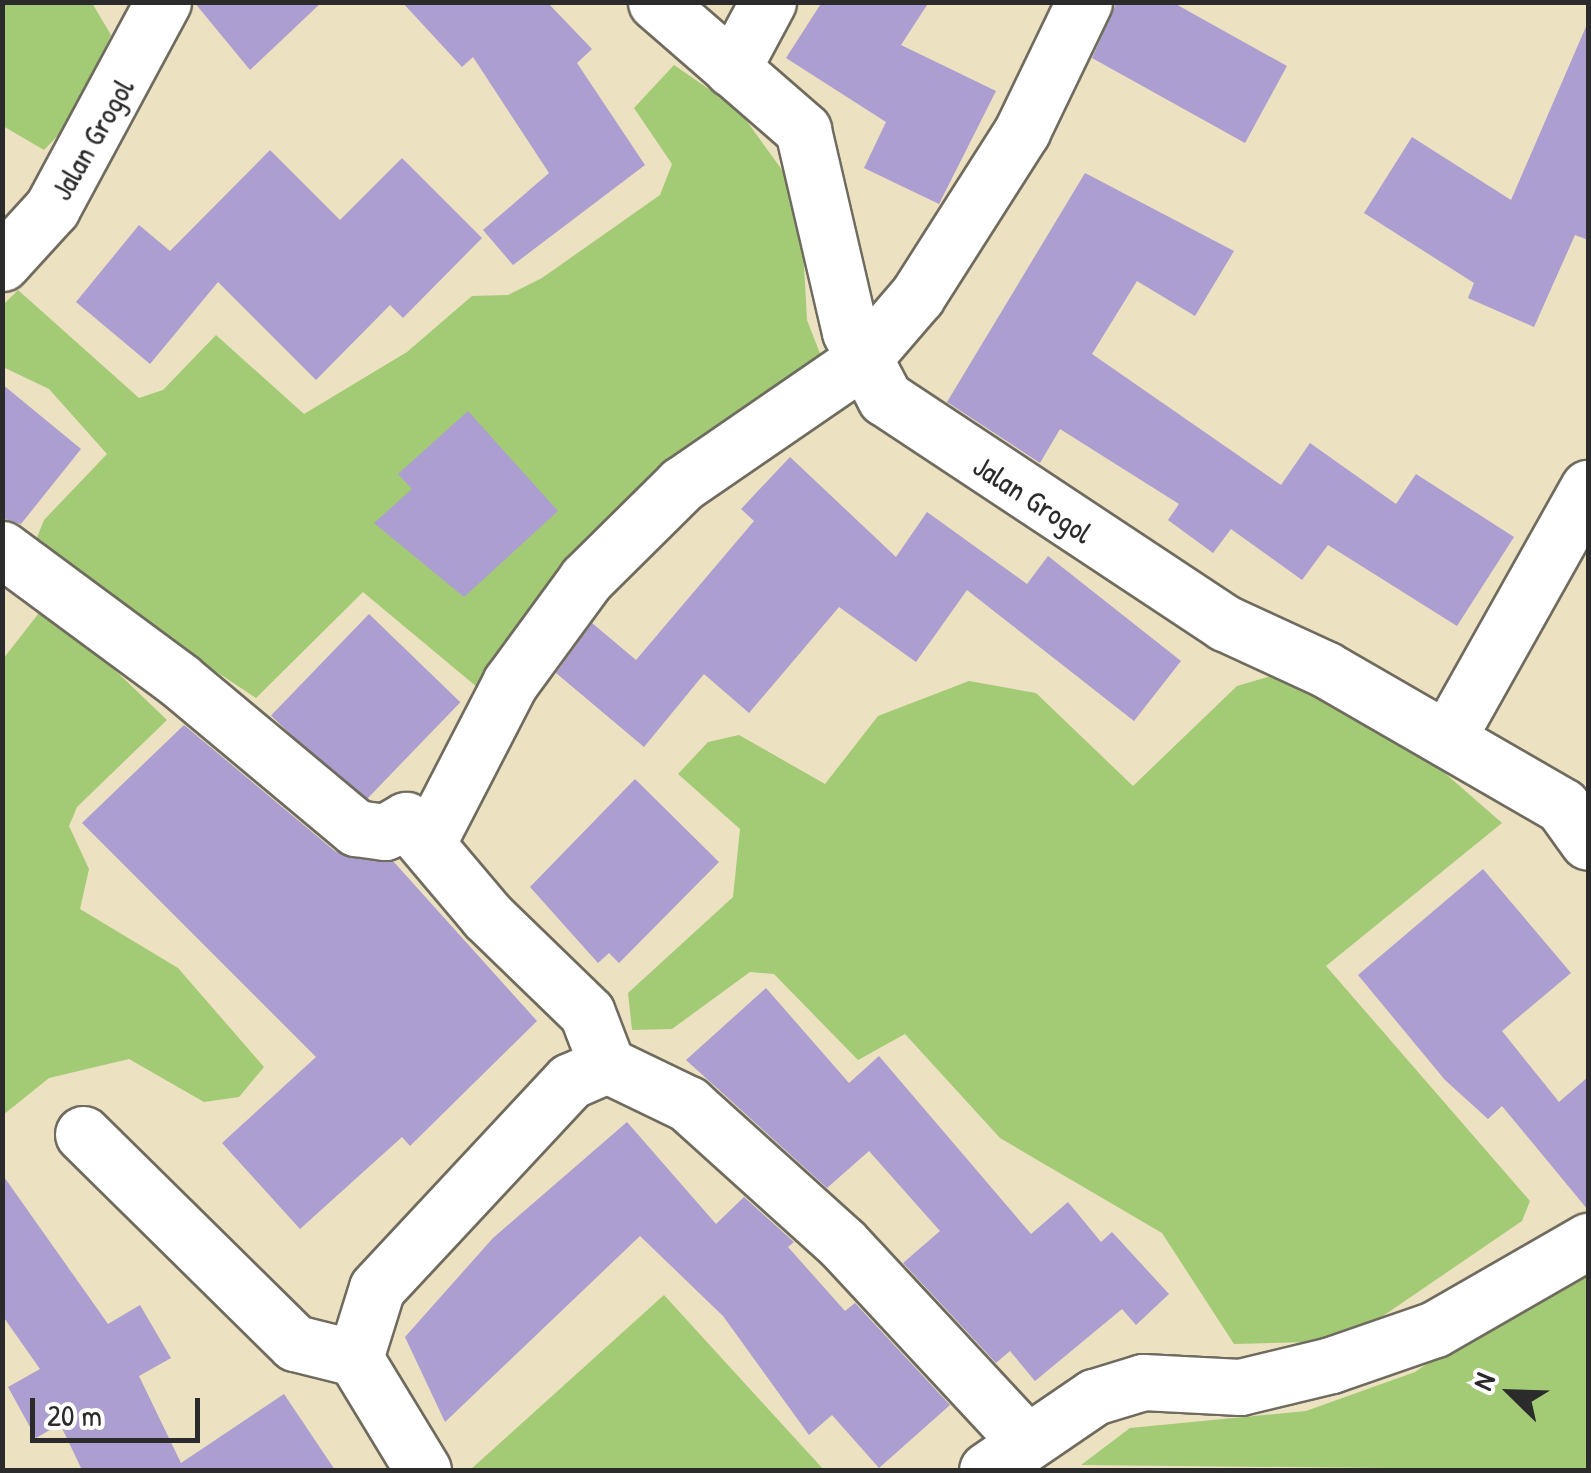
<!DOCTYPE html>
<style>
body{margin:0}
#map{position:relative;width:1591px;height:1473px;overflow:hidden;background:#ece1c0;font-family:"Patrick Hand",sans-serif}
div>[style]{position:absolute}
.green>*{inset:0;background:#a3ca75}
.building>*{inset:0;background:#ac9ed0;transform-origin:0 0}
.roads{filter:drop-shadow(2px 0 #6f6b5f) drop-shadow(-2px 0 #6f6b5f) drop-shadow(0 2px #6f6b5f) drop-shadow(0 -2px #6f6b5f)}
.minor>*{height:55px;margin:-27.5px;padding:0 27.5px;transform-origin:27.5px;border-radius:27.5px;background:#fff}
span{translate:-50% -50%;white-space:nowrap;text-align:center;line-height:1.15;-webkit-text-stroke:8px #fff;paint-order:stroke}
.street-label{font-size:30px;color:#2b2b2b}
.frame{position:absolute;inset:0;border:5px solid #2b2b2b;pointer-events:none}
.north{position:absolute;left:1461px;top:1343px;width:100px;height:100px;-webkit-text-stroke:8px #fff;paint-order:stroke;rotate:293deg;font-size:28px;font-weight:700;line-height:40px;text-align:center;color:#2b2b2b}
.north::after{content:'';display:block;margin:auto;width:35px;height:45px;background:#2b2b2b;clip-path:polygon(50% 0,100% 100%,50% 72%,0 100%)}
.scale{position:absolute;left:30px;top:1398px;width:170px;height:45px;box-sizing:border-box;border:5px solid #2b2b2b;border-top:0;padding-left:12px;font-size:30px;line-height:35px;white-space:nowrap;color:#2b2b2b;-webkit-text-stroke:8px #fff;paint-order:stroke}
</style>
<div id="map">
<div class="green">
<div style="clip-path:polygon(3px 3px,92px 3px,111px 35px,68px 125px,44px 150px,3px 126px)"></div>
<div style="clip-path:polygon(674px 65px,738px 109px,800px 195px,807px 320px,826px 369px,477px 687px,363px 592px,256px 698px,32px 550px,44px 520px,107px 454px,49px 389px,3px 367px,3px 305px,18px 290px,139px 398px,163px 390px,216px 335px,304px 414px,407px 352px,472px 296px,508px 295px,542px 278px,660px 195px,672px 164px,634px 108px)"></div>
<div style="clip-path:polygon(46px 604px,167px 720px,77px 807px,69px 826px,89px 869px,80px 909px,178px 968px,264px 1067px,239px 1097px,204px 1102px,129px 1059px,49px 1078px,3px 1115px,3px 659px)"></div>
<div style="clip-path:polygon(1281px 673px,1375px 712px,1502px 823px,1326px 966px,1530px 1201px,1522px 1221px,1377px 1320px,1309px 1342px,1234px 1344px,1162px 1233px,1000px 1138px,905px 1034px,858px 1060px,774px 974px,750px 972px,672px 1029px,632px 1030px,628px 993px,733px 897px,740px 829px,678px 774px,708px 742px,739px 735px,825px 784px,878px 716px,969px 681px,1036px 693px,1133px 786px,1237px 686px)"></div>
<div style="clip-path:polygon(1588px 1253px,1588px 1470px,1081px 1465px,1130px 1428px,1306px 1411px,1415px 1372px)"></div>
<div style="clip-path:polygon(664px 1295px,824px 1470px,470px 1470px)"></div>
</div>
<div class="building">
<div style="clip-path:polygon(194px 2px,322px 2px,250px 70px)"></div>
<div style="clip-path:polygon(402px 2px,547px 2px,592px 49px,577px 63px,645px 165px,513px 265px,483px 230px,549px 173px,473px 57px,462px 67px)"></div>
<div style="clip-path:polygon(822px 2px,929px 2px,901px 45px,996px 91px,939px 204px,864px 168px,886px 122px,786px 58px)"></div>
<div style="clip-path:polygon(1117px 2px,1172px 2px,1287px 66px,1245px 143px,1092px 58px)"></div>
<div style="clip-path:polygon(1588px 22px,1588px 240px,1575px 235px,1534px 327px,1468px 298px,1474px 283px,1364px 213px,1412px 137px,1511px 200px)"></div>
<div style="clip-path:polygon(270px 150px,340px 220px,402px 158px,482px 238px,403px 318px,390px 305px,316px 380px,218px 282px,150px 364px,76px 302px,139px 225px,170px 251px)"></div>
<div style="clip-path:polygon(1085px 173px,1234px 251px,1195px 316px,1137px 281px,1092px 354px,1281px 485px,1310px 443px,1396px 504px,1416px 474px,1514px 537px,1457px 626px,1328px 545px,1302px 580px,1231px 529px,1213px 553px,1168px 520px,1179px 504px,1060px 429px,1040px 463px,947px 402px)"></div>
<div style="clip-path:polygon(2px 384px,81px 449px,21px 524px,2px 518px)"></div>
<div style="clip-path:polygon(468px 411px,558px 511px,464px 597px,374px 523px,412px 489px,398px 474px)"></div>
<div style="clip-path:polygon(790px 457px,896px 557px,927px 512px,1027px 584px,1048px 556px,1181px 661px,1134px 721px,967px 590px,916px 662px,839px 607px,749px 713px,704px 674px,644px 747px,556px 673px,592px 623px,636px 660px,754px 521px,741px 509px)"></div>
<div style="left:369px;top:614px;width:127px;height:141px;rotate:44deg"></div>
<div style="clip-path:polygon(184px 725px,336px 852px,393px 861px,537px 1021px,410px 1146px,402px 1137px,300px 1229px,222px 1143px,316px 1057px,82px 823px)"></div>
<div style="clip-path:polygon(635px 779px,719px 862px,619px 963px,609px 953px,598px 963px,530px 887px)"></div>
<div style="clip-path:polygon(1483px 869px,1571px 973px,1502px 1031px,1559px 1102px,1588px 1077px,1588px 1210px,1502px 1106px,1488px 1119px,1445px 1080px,1358px 975px)"></div>
<div style="clip-path:polygon(766px 988px,849px 1083px,879px 1056px,1031px 1234px,1068px 1202px,1101px 1242px,1112px 1232px,1169px 1294px,1136px 1325px,1122px 1309px,1035px 1381px,1010px 1351px,996px 1363px,903px 1263px,940px 1231px,869px 1151px,827px 1188px,686px 1060px)"></div>
<div style="clip-path:polygon(627px 1122px,716px 1224px,744px 1197px,794px 1242px,788px 1247px,845px 1311px,855px 1303px,950px 1405px,879px 1468px,832px 1415px,809px 1435px,723px 1316px,640px 1236px,445px 1422px,405px 1337px,493px 1238px)"></div>
<div style="clip-path:polygon(2px 1174px,108px 1324px,140px 1305px,171px 1358px,139px 1376px,181px 1463px,284px 1394px,335px 1470px,82px 1470px,60px 1424px,36px 1438px,8px 1387px,40px 1369px,2px 1315px)"></div>
</div>
<div class="roads">
<div class="minor">
<div style="left:656px;top:2px;width:195px;rotate:41deg"></div>
<div style="left:803px;top:130px;width:207px;rotate:76.9deg"></div>
<div style="left:850px;top:332px;width:75px;rotate:62.1deg"></div>
<div style="left:885px;top:398px;width:408px;rotate:33.5deg"></div>
<div style="left:1225px;top:623px;width:110px;rotate:24.7deg"></div>
<div style="left:1325px;top:669px;width:274px;rotate:30deg"></div>
<div style="left:1562px;top:806px;width:44px;rotate:54.2deg"></div>
<div style="left:732px;top:69px;width:76px;rotate:-61.8deg"></div>
<div style="left:2px;top:263px;width:74px;rotate:-47.7deg"></div>
<div style="left:52px;top:208px;width:234px;rotate:-61.7deg"></div>
<div style="left:2px;top:549px;width:220px;rotate:36.5deg"></div>
<div style="left:179px;top:680px;width:231px;rotate:39.9deg"></div>
<div style="left:356px;top:828px;width:29px;rotate:8deg"></div>
<div style="left:385px;top:832px;width:24px;rotate:-30deg"></div>
<div style="left:406px;top:820px;width:126px;rotate:49.8deg"></div>
<div style="left:487px;top:916px;width:139px;rotate:44.1deg"></div>
<div style="left:587px;top:1013px;width:56px;rotate:69deg"></div>
<div style="left:607px;top:1065px;width:90px;rotate:25.7deg"></div>
<div style="left:688px;top:1104px;width:207px;rotate:42.1deg"></div>
<div style="left:842px;top:1243px;width:269px;rotate:47.1deg"></div>
<div style="left:1447px;top:739px;width:288px;rotate:-60.7deg"></div>
<div style="left:428px;top:842px;width:179px;rotate:-62.7deg"></div>
<div style="left:510px;top:683px;width:129px;rotate:-53.8deg"></div>
<div style="left:586px;top:579px;width:135px;rotate:-44.7deg"></div>
<div style="left:682px;top:484px;width:217px;rotate:-34.5deg"></div>
<div style="left:861px;top:361px;width:86px;rotate:-49.3deg"></div>
<div style="left:917px;top:296px;width:196px;rotate:-57.5deg"></div>
<div style="left:1022px;top:131px;width:143px;rotate:-64.3deg"></div>
<div style="left:83px;top:1134px;width:298px;rotate:44.6deg"></div>
<div style="left:295px;top:1343px;width:62px;rotate:14deg"></div>
<div style="left:423px;top:1470px;width:131px;rotate:-121.3deg"></div>
<div style="left:355px;top:1358px;width:73px;rotate:-72.6deg"></div>
<div style="left:377px;top:1288px;width:283px;rotate:-47deg"></div>
<div style="left:570px;top:1081px;width:40px;rotate:-23.4deg"></div>
<div style="left:987px;top:1470px;width:130px;rotate:-34.3deg"></div>
<div style="left:1094px;top:1397px;width:51px;rotate:-17deg"></div>
<div style="left:1143px;top:1382px;width:97px;rotate:3deg"></div>
<div style="left:1240px;top:1387px;width:94px;rotate:-13.6deg"></div>
<div style="left:1331px;top:1365px;width:110px;rotate:-19.1deg"></div>
<div style="left:1435px;top:1329px;width:177px;rotate:-29.9deg"></div>
</div>
</div>
<div class="street-label">
<span style="left:92px;top:139px;rotate:-60deg">Jalan Grogol</span>
<span style="left:1033px;top:499px;rotate:33deg">Jalan Grogol</span>
</div>
<div class="frame"></div>
<div class="north">N</div>
<div class="scale">20 m</div>
</div>
